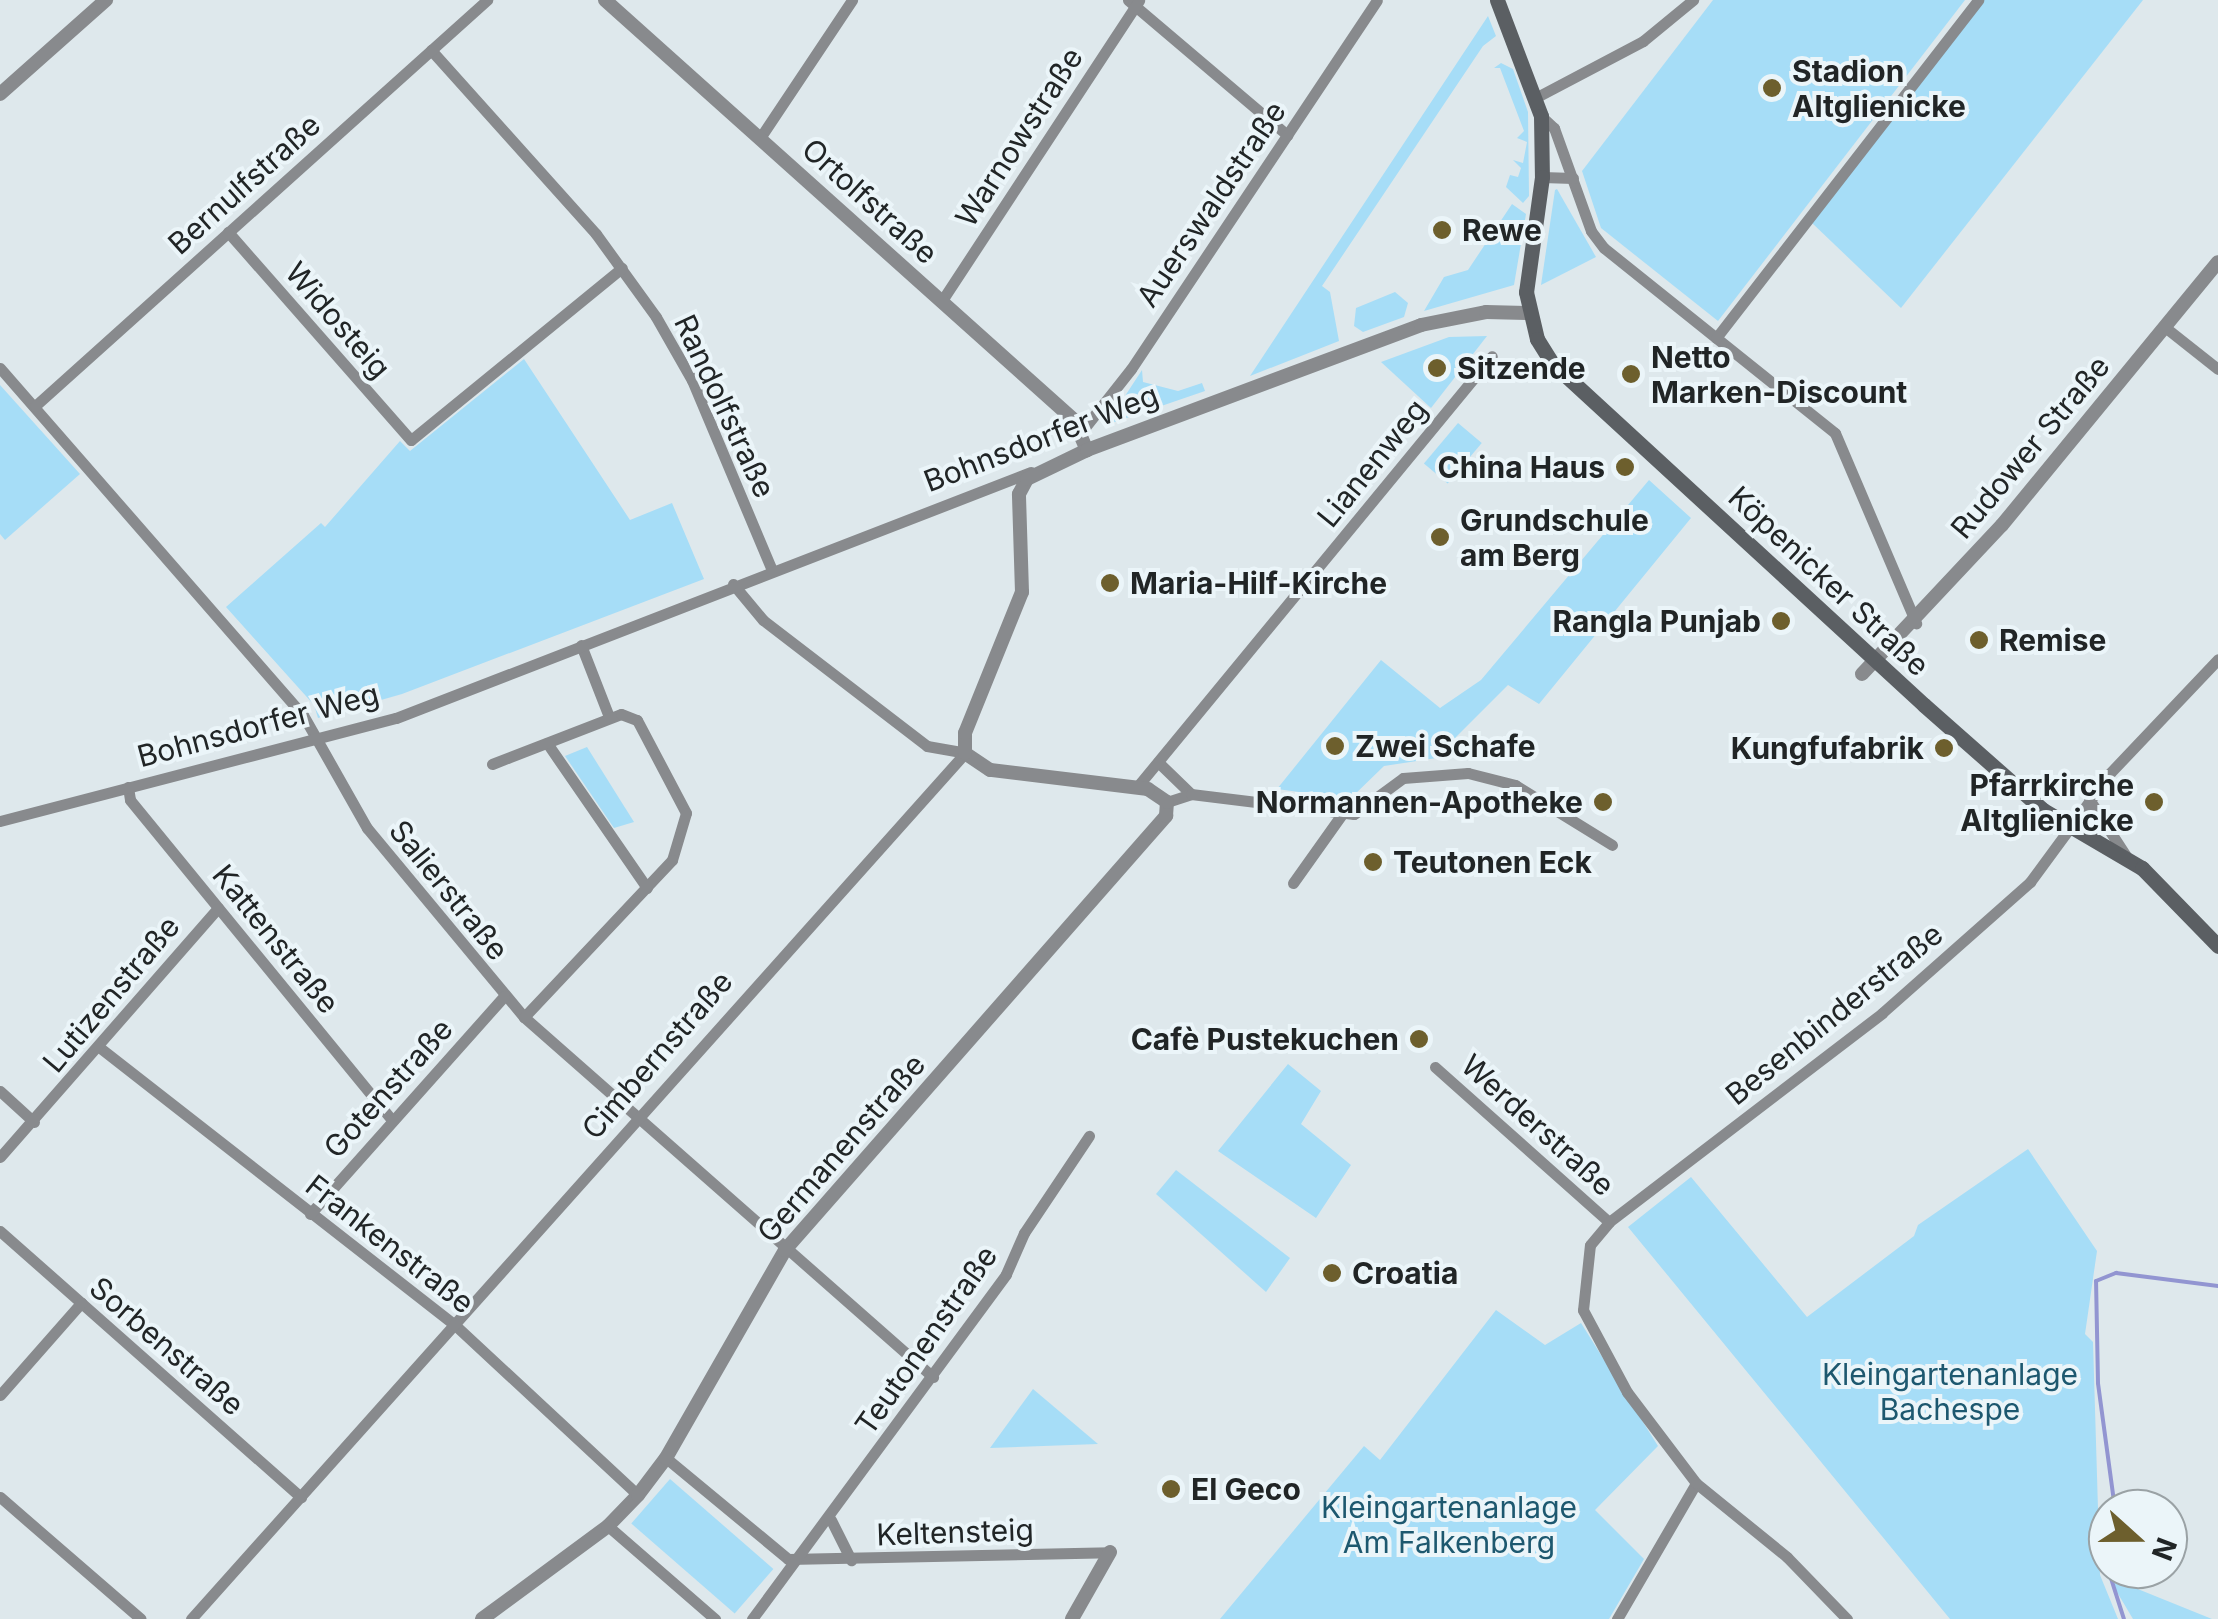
<!DOCTYPE html>
<meta charset="utf-8">
<style>
body{margin:0}
#map{position:relative;width:2218px;height:1619px;overflow:hidden;background:#dee8ec;font-family:Inter,sans-serif}
div>[style]{position:absolute}
.green>*{inset:0;background:#a6ddf7;transform-origin:0 0}
.stream>*{height:4px;margin:-2px;padding:0 2px;transform-origin:2px;border-radius:2px;background:#9295d1}
.minor>*{height:11px;margin:-5.5px;padding:0 5.5px;transform-origin:5.5px;border-radius:5.5px;background:#888a8d}
.tertiary>*{height:14px;margin:-7px;padding:0 7px;transform-origin:7px;border-radius:7px;background:#888a8d}
.secondary>*{height:15px;margin:-7.5px;padding:0 7.5px;transform-origin:7.5px;border-radius:7.5px;background:#5b5f63}
.dots>*{width:28px;height:28px;translate:-50% -50%;box-sizing:border-box;border:5px solid #ebf5f9;border-radius:50%}
span{translate:-50% -50%;white-space:nowrap;text-align:center;line-height:1.15;-webkit-text-stroke:8px #ebf5f9;paint-order:stroke}
.poi-label{font-size:30px;color:#212526;font-weight:700}
.left{translate:0 -50%;text-align:left}
.right{translate:-100% -50%;text-align:right}
.street-label{font-size:30px;color:#212526}
.park-label{font-size:30px;color:#1d586f}
.north{position:absolute;left:2088px;top:1489px;width:100px;height:100px;box-sizing:border-box;background:#ebf5f9;border:2px solid #9aa2a5;border-radius:50%;rotate:111deg;font-size:28px;font-weight:700;line-height:40px;text-align:center;color:#212526}
.north::after{content:'';display:block;margin:auto;width:35px;height:45px;background:#6d5f2d;clip-path:polygon(50% 0,100% 100%,50% 72%,0 100%)}
</style>
<div id="map">
<div class="green">
<div style="clip-path:polygon(1713px 0,1965px 0,1718px 321px,1601px 228px,1582px 171px)"></div>
<div style="clip-path:polygon(1982px 0,2143px 0,1901px 308px,1811px 222px)"></div>
<div style="clip-path:polygon(1488px 16px,1496px 36px,1483px 46px,1322px 286px,1330px 292px,1339px 341px,1250px 376px)"></div>
<div style="clip-path:polygon(1501px 63px,1513px 69px,1528px 112px,1529px 196px,1523px 203px,1506px 187px,1510px 175px,1518px 177px,1521px 168px,1513px 160px,1523px 163px,1527px 142px,1517px 138px,1524px 131px,1500px 68px,1494px 68px)"></div>
<div style="clip-path:polygon(1557px 189px,1596px 257px,1541px 285px,1555px 190px)"></div>
<div style="clip-path:polygon(1512px 204px,1526px 214px,1514px 285px,1424px 311px,1444px 277px,1468px 270px)"></div>
<div style="clip-path:polygon(1395px 292px,1408px 303px,1404px 317px,1363px 332px,1354px 326px,1356px 308px)"></div>
<div style="clip-path:polygon(1487px 336px,1431px 408px,1381px 362px,1449px 337px)"></div>
<div style="clip-path:polygon(524px 359px,630px 520px,672px 503px,704px 579px,402px 694px,318px 718px,314px 705px,226px 607px,321px 523px,325px 527px,400px 441px,410px 451px)"></div>
<div style="clip-path:polygon(1142px 370px,1143px 382px,1178px 391px,1202px 383px,1205px 391px,1106px 425px)"></div>
<div style="clip-path:polygon(0 385px,80px 474px,5px 540px,0 534px)"></div>
<div style="left:1458px;top:423px;width:31px;height:53px;rotate:40deg"></div>
<div style="clip-path:polygon(1649px 480px,1691px 518px,1539px 704px,1508px 685px,1456px 737px,1463px 754px,1384px 766px,1350px 799px,1277px 789px,1381px 660px,1440px 708px,1481px 680px)"></div>
<div style="clip-path:polygon(587px 747px,634px 822px,614px 828px,565px 756px)"></div>
<div style="clip-path:polygon(1288px 1064px,1321px 1091px,1301px 1124px,1351px 1165px,1316px 1218px,1218px 1151px)"></div>
<div style="clip-path:polygon(2028px 1149px,2097px 1251px,2085px 1334px,2093px 1342px,2100px 1575px,2118px 1619px,1950px 1619px,1628px 1227px,1691px 1177px,1807px 1317px,1914px 1236px,1918px 1225px)"></div>
<div style="clip-path:polygon(1176px 1170px,1290px 1258px,1266px 1292px,1156px 1194px)"></div>
<div style="clip-path:polygon(1496px 1310px,1545px 1345px,1581px 1323px,1658px 1446px,1595px 1510px,1644px 1559px,1609px 1619px,1220px 1619px,1364px 1446px,1380px 1460px)"></div>
<div style="clip-path:polygon(1033px 1389px,1098px 1444px,990px 1448px)"></div>
<div style="left:670px;top:1479px;width:137px;height:59px;rotate:41deg"></div>
<div style="clip-path:polygon(2108px 1577px,2212px 1619px,2133px 1619px)"></div>
</div>
<div class="stream">
<div style="left:2115px;top:1509px;width:127px;rotate:-97.7deg"></div>
<div style="left:2098px;top:1383px;width:102px;rotate:-91.1deg"></div>
<div style="left:2096px;top:1281px;width:22px;rotate:-22deg"></div>
<div style="left:2116px;top:1273px;width:103px;rotate:7.3deg"></div>
<div style="left:2108px;top:1569px;width:52px;rotate:72.3deg"></div>
</div>
<div class="minor">
<div style="left:1128px;top:0;width:209px;rotate:40.3deg"></div>
<div style="left:431px;top:50px;width:247px;rotate:48.1deg"></div>
<div style="left:596px;top:234px;width:102px;rotate:54.1deg"></div>
<div style="left:656px;top:317px;width:73px;rotate:60.3deg"></div>
<div style="left:692px;top:380px;width:206px;rotate:67.2deg"></div>
<div style="left:1535px;top:98px;width:122px;rotate:-27.8deg"></div>
<div style="left:1643px;top:41px;width:65px;rotate:-39.4deg"></div>
<div style="left:1541px;top:116px;width:18px;rotate:43deg"></div>
<div style="left:1554px;top:128px;width:109px;rotate:70.2deg"></div>
<div style="left:1591px;top:231px;width:21px;rotate:53deg"></div>
<div style="left:1604px;top:248px;width:296px;rotate:38.7deg"></div>
<div style="left:1835px;top:433px;width:207px;rotate:66.9deg"></div>
<div style="left:760px;top:138px;width:166px;rotate:-56.3deg"></div>
<div style="left:1542px;top:177px;width:31px;rotate:2deg"></div>
<div style="left:228px;top:232px;width:277px;rotate:48.7deg"></div>
<div style="left:411px;top:440px;width:272px;rotate:-39.2deg"></div>
<div style="left:941px;top:302px;width:361px;rotate:-56.7deg"></div>
<div style="left:2166px;top:328px;width:66px;rotate:38.3deg"></div>
<div style="left:1716px;top:338px;width:428px;rotate:-52.2deg"></div>
<div style="left:0;top:368px;width:461px;rotate:48.9deg"></div>
<div style="left:303px;top:715px;width:130px;rotate:60.5deg"></div>
<div style="left:367px;top:828px;width:246px;rotate:50.3deg"></div>
<div style="left:524px;top:1017px;width:545px;rotate:41.35deg"></div>
<div style="left:35px;top:406px;width:608px;rotate:-41.93deg"></div>
<div style="left:1082px;top:431px;width:79px;rotate:-51.7deg"></div>
<div style="left:1131px;top:369px;width:443px;rotate:-56.3deg"></div>
<div style="left:733px;top:584px;width:47px;rotate:50.2deg"></div>
<div style="left:763px;top:620px;width:207px;rotate:37.5deg"></div>
<div style="left:927px;top:746px;width:39px;rotate:10deg"></div>
<div style="left:581px;top:645px;width:77px;rotate:68.7deg"></div>
<div style="left:547px;top:743px;width:176px;rotate:55.4deg"></div>
<div style="left:1158px;top:762px;width:46px;rotate:44.1deg"></div>
<div style="left:492px;top:764px;width:138px;rotate:-21.2deg"></div>
<div style="left:621px;top:714px;width:17px;rotate:21deg"></div>
<div style="left:637px;top:720px;width:105px;rotate:62.2deg"></div>
<div style="left:686px;top:813px;width:49px;rotate:106.6deg"></div>
<div style="left:672px;top:860px;width:216px;rotate:133.3deg"></div>
<div style="left:128px;top:787px;width:13px;rotate:81deg"></div>
<div style="left:130px;top:800px;width:414px;rotate:50.7deg"></div>
<div style="left:1137px;top:787px;width:558px;rotate:-50.52deg"></div>
<div style="left:2089px;top:799px;width:68px;rotate:57deg"></div>
<div style="left:1167px;top:802px;width:25px;rotate:-18deg"></div>
<div style="left:1191px;top:794px;width:164px;rotate:7deg"></div>
<div style="left:1354px;top:814px;width:61px;rotate:-36.3deg"></div>
<div style="left:1403px;top:778px;width:65px;rotate:-4.4deg"></div>
<div style="left:1468px;top:773px;width:49px;rotate:14.3deg"></div>
<div style="left:1515px;top:785px;width:114px;rotate:31.7deg"></div>
<div style="left:0;top:821px;width:409px;rotate:-14.6deg"></div>
<div style="left:396px;top:718px;width:681px;rotate:-21.18deg"></div>
<div style="left:1293px;top:883px;width:85px;rotate:-54.6deg"></div>
<div style="left:99px;top:1047px;width:453px;rotate:38deg"></div>
<div style="left:456px;top:1326px;width:248px;rotate:42.9deg"></div>
<div style="left:1435px;top:1067px;width:233px;rotate:41.7deg"></div>
<div style="left:0;top:1091px;width:46px;rotate:42.4deg"></div>
<div style="left:0;top:1157px;width:331px;rotate:-48.8deg"></div>
<div style="left:310px;top:1214px;width:292px;rotate:-48.3deg"></div>
<div style="left:0;top:1231px;width:402px;rotate:41.5deg"></div>
<div style="left:0;top:1395px;width:123px;rotate:-48.6deg"></div>
<div style="left:666px;top:1458px;width:158px;rotate:39.6deg"></div>
<div style="left:788px;top:1559px;width:322px;rotate:-1.2deg"></div>
<div style="left:0;top:1497px;width:186px;rotate:40.9deg"></div>
<div style="left:831px;top:1520px;width:45px;rotate:63.4deg"></div>
<div style="left:608px;top:1526px;width:142px;rotate:41deg"></div>
<div style="left:191px;top:1619px;width:1161px;rotate:-48.21deg"></div>
<div style="left:752px;top:1619px;width:428px;rotate:-53.6deg"></div>
<div style="left:1006px;top:1274px;width:45px;rotate:-66.3deg"></div>
<div style="left:1024px;top:1233px;width:117px;rotate:-56.2deg"></div>
<div style="left:1617px;top:1619px;width:157px;rotate:-59.8deg"></div>
<div style="left:1847px;top:1619px;width:86px;rotate:-134.1deg"></div>
<div style="left:1787px;top:1557px;width:117px;rotate:-140.9deg"></div>
<div style="left:1696px;top:1483px;width:114px;rotate:-127.2deg"></div>
<div style="left:1627px;top:1392px;width:93px;rotate:-118.2deg"></div>
<div style="left:1583px;top:1310px;width:65px;rotate:-83.9deg"></div>
<div style="left:1590px;top:1245px;width:30px;rotate:-50deg"></div>
<div style="left:1609px;top:1222px;width:344px;rotate:-37.4deg"></div>
<div style="left:1882px;top:1013px;width:198px;rotate:-41.5deg"></div>
<div style="left:2030px;top:882px;width:135px;rotate:-53.7deg"></div>
<div style="left:2110px;top:773px;width:157px;rotate:-46.5deg"></div>
</div>
<div class="tertiary">
<div style="left:605px;top:0;width:630px;rotate:41.85deg"></div>
<div style="left:1074px;top:420px;width:33px;rotate:67deg"></div>
<div style="left:0;top:94px;width:142px;rotate:-41.6deg"></div>
<div style="left:1862px;top:674px;width:204px;rotate:-46.8deg"></div>
<div style="left:2002px;top:525px;width:340px;rotate:-50.6deg"></div>
<div style="left:482px;top:1619px;width:157px;rotate:-36.4deg"></div>
<div style="left:608px;top:1526px;width:43px;rotate:-45.9deg"></div>
<div style="left:638px;top:1495px;width:46px;rotate:-52.9deg"></div>
<div style="left:666px;top:1458px;width:240px;rotate:-60.2deg"></div>
<div style="left:785px;top:1250px;width:578px;rotate:-48.72deg"></div>
<div style="left:1166px;top:816px;width:14px;rotate:-86deg"></div>
<div style="left:1167px;top:802px;width:23px;rotate:-146deg"></div>
<div style="left:1148px;top:789px;width:159px;rotate:-173.1deg"></div>
<div style="left:990px;top:770px;width:30px;rotate:-146deg"></div>
<div style="left:965px;top:753px;width:20px;rotate:-90deg"></div>
<div style="left:965px;top:733px;width:152px;rotate:-68deg"></div>
<div style="left:1022px;top:592px;width:98px;rotate:-91.8deg"></div>
<div style="left:1019px;top:494px;width:17px;rotate:-62deg"></div>
<div style="left:1027px;top:479px;width:67px;rotate:-25.8deg"></div>
<div style="left:1087px;top:450px;width:357px;rotate:-20.5deg"></div>
<div style="left:1421px;top:325px;width:66px;rotate:-11.3deg"></div>
<div style="left:1486px;top:312px;width:42px;rotate:1.4deg"></div>
<div style="left:1072px;top:1619px;width:77px;rotate:-60.4deg"></div>
</div>
<div class="secondary">
<div style="left:1497px;top:0;width:124px;rotate:69.2deg"></div>
<div style="left:1541px;top:116px;width:61px;rotate:89.1deg"></div>
<div style="left:1542px;top:177px;width:116px;rotate:97.9deg"></div>
<div style="left:1526px;top:292px;width:48px;rotate:76.8deg"></div>
<div style="left:1537px;top:339px;width:28px;rotate:58deg"></div>
<div style="left:1552px;top:363px;width:505px;rotate:42.59deg"></div>
<div style="left:1924px;top:705px;width:159px;rotate:41.4deg"></div>
<div style="left:2043px;top:810px;width:115px;rotate:30.4deg"></div>
<div style="left:2142px;top:868px;width:109px;rotate:45.7deg"></div>
</div>
<div class="dots">
<div style="left:1772px;top:88px;background:#6d5f2d"></div>
<div style="left:1442px;top:230px;background:#6d5f2d"></div>
<div style="left:1437px;top:368px;background:#6d5f2d"></div>
<div style="left:1631px;top:374px;background:#6d5f2d"></div>
<div style="left:1625px;top:467px;background:#6d5f2d"></div>
<div style="left:1440px;top:537px;background:#6d5f2d"></div>
<div style="left:1110px;top:583px;background:#6d5f2d"></div>
<div style="left:1781px;top:621px;background:#6d5f2d"></div>
<div style="left:1979px;top:640px;background:#6d5f2d"></div>
<div style="left:1335px;top:746px;background:#6d5f2d"></div>
<div style="left:1944px;top:748px;background:#6d5f2d"></div>
<div style="left:1603px;top:802px;background:#6d5f2d"></div>
<div style="left:2154px;top:802px;background:#6d5f2d"></div>
<div style="left:1373px;top:862px;background:#6d5f2d"></div>
<div style="left:1419px;top:1039px;background:#6d5f2d"></div>
<div style="left:1332px;top:1273px;background:#6d5f2d"></div>
<div style="left:1171px;top:1489px;background:#6d5f2d"></div>
</div>
<div class="poi-label">
<span class="left" style="left:1792px;top:88px">Stadion<br>Altglienicke</span>
<span class="left" style="left:1462px;top:230px">Rewe</span>
<span class="left" style="left:1651px;top:374px">Netto<br>Marken-Discount</span>
<span class="left" style="left:1457px;top:368px">Sitzende</span>
<span class="right" style="left:1605px;top:467px">China Haus</span>
<span class="left" style="left:1460px;top:537px">Grundschule<br>am Berg</span>
<span class="left" style="left:1130px;top:583px">Maria-Hilf-Kirche</span>
<span class="right" style="left:1761px;top:621px">Rangla Punjab</span>
<span class="left" style="left:1999px;top:640px">Remise</span>
<span class="left" style="left:1355px;top:746px">Zwei Schafe</span>
<span class="right" style="left:1924px;top:748px">Kungfufabrik</span>
<span class="right" style="left:2134px;top:802px">Pfarrkirche<br>Altglienicke</span>
<span class="right" style="left:1583px;top:802px">Normannen-Apotheke</span>
<span class="left" style="left:1393px;top:862px">Teutonen Eck</span>
<span class="right" style="left:1399px;top:1039px">Cafè Pustekuchen</span>
<span class="left" style="left:1352px;top:1273px">Croatia</span>
<span class="left" style="left:1191px;top:1489px">El Geco</span>
</div>
<div class="street-label">
<span style="left:1019px;top:137px;rotate:-57deg">Warnowstraße</span>
<span style="left:244px;top:184px;rotate:-42deg">Bernulfstraße</span>
<span style="left:870px;top:201px;rotate:42deg">Ortolfstraße</span>
<span style="left:1211px;top:204px;rotate:-56deg">Auerswaldstraße</span>
<span style="left:338px;top:320px;rotate:49deg">Widosteig</span>
<span style="left:725px;top:406px;rotate:65deg">Randolfstraße</span>
<span style="left:1041px;top:438px;rotate:-21deg">Bohnsdorfer Weg</span>
<span style="left:2030px;top:447px;rotate:-50deg">Rudower Straße</span>
<span style="left:1372px;top:463px;rotate:-51deg">Lianenweg</span>
<span style="left:1829px;top:581px;rotate:43deg">Köpenicker Straße</span>
<span style="left:258px;top:725px;rotate:-15deg">Bohnsdorfer Weg</span>
<span style="left:449px;top:890px;rotate:51deg">Salierstraße</span>
<span style="left:276px;top:939px;rotate:51deg">Kattenstraße</span>
<span style="left:111px;top:994px;rotate:-50deg">Lutizenstraße</span>
<span style="left:1834px;top:1014px;rotate:-39deg">Besenbinderstraße</span>
<span style="left:657px;top:1055px;rotate:-49deg">Cimbernstraße</span>
<span style="left:388px;top:1088px;rotate:-48deg">Gotenstraße</span>
<span style="left:1538px;top:1125px;rotate:42deg">Werderstraße</span>
<span style="left:841px;top:1148px;rotate:-49deg">Germanenstraße</span>
<span style="left:390px;top:1244px;rotate:38deg">Frankenstraße</span>
<span style="left:926px;top:1340px;rotate:-55deg">Teutonenstraße</span>
<span style="left:167px;top:1346px;rotate:41deg">Sorbenstraße</span>
<span style="left:955px;top:1532px;rotate:-2deg">Keltensteig</span>
</div>
<div class="park-label">
<span style="left:1950px;top:1391px">Kleingartenanlage<br>Bachespe</span>
<span style="left:1449px;top:1524px">Kleingartenanlage<br>Am Falkenberg</span>
</div>
<div class="north">N</div>
</div>
